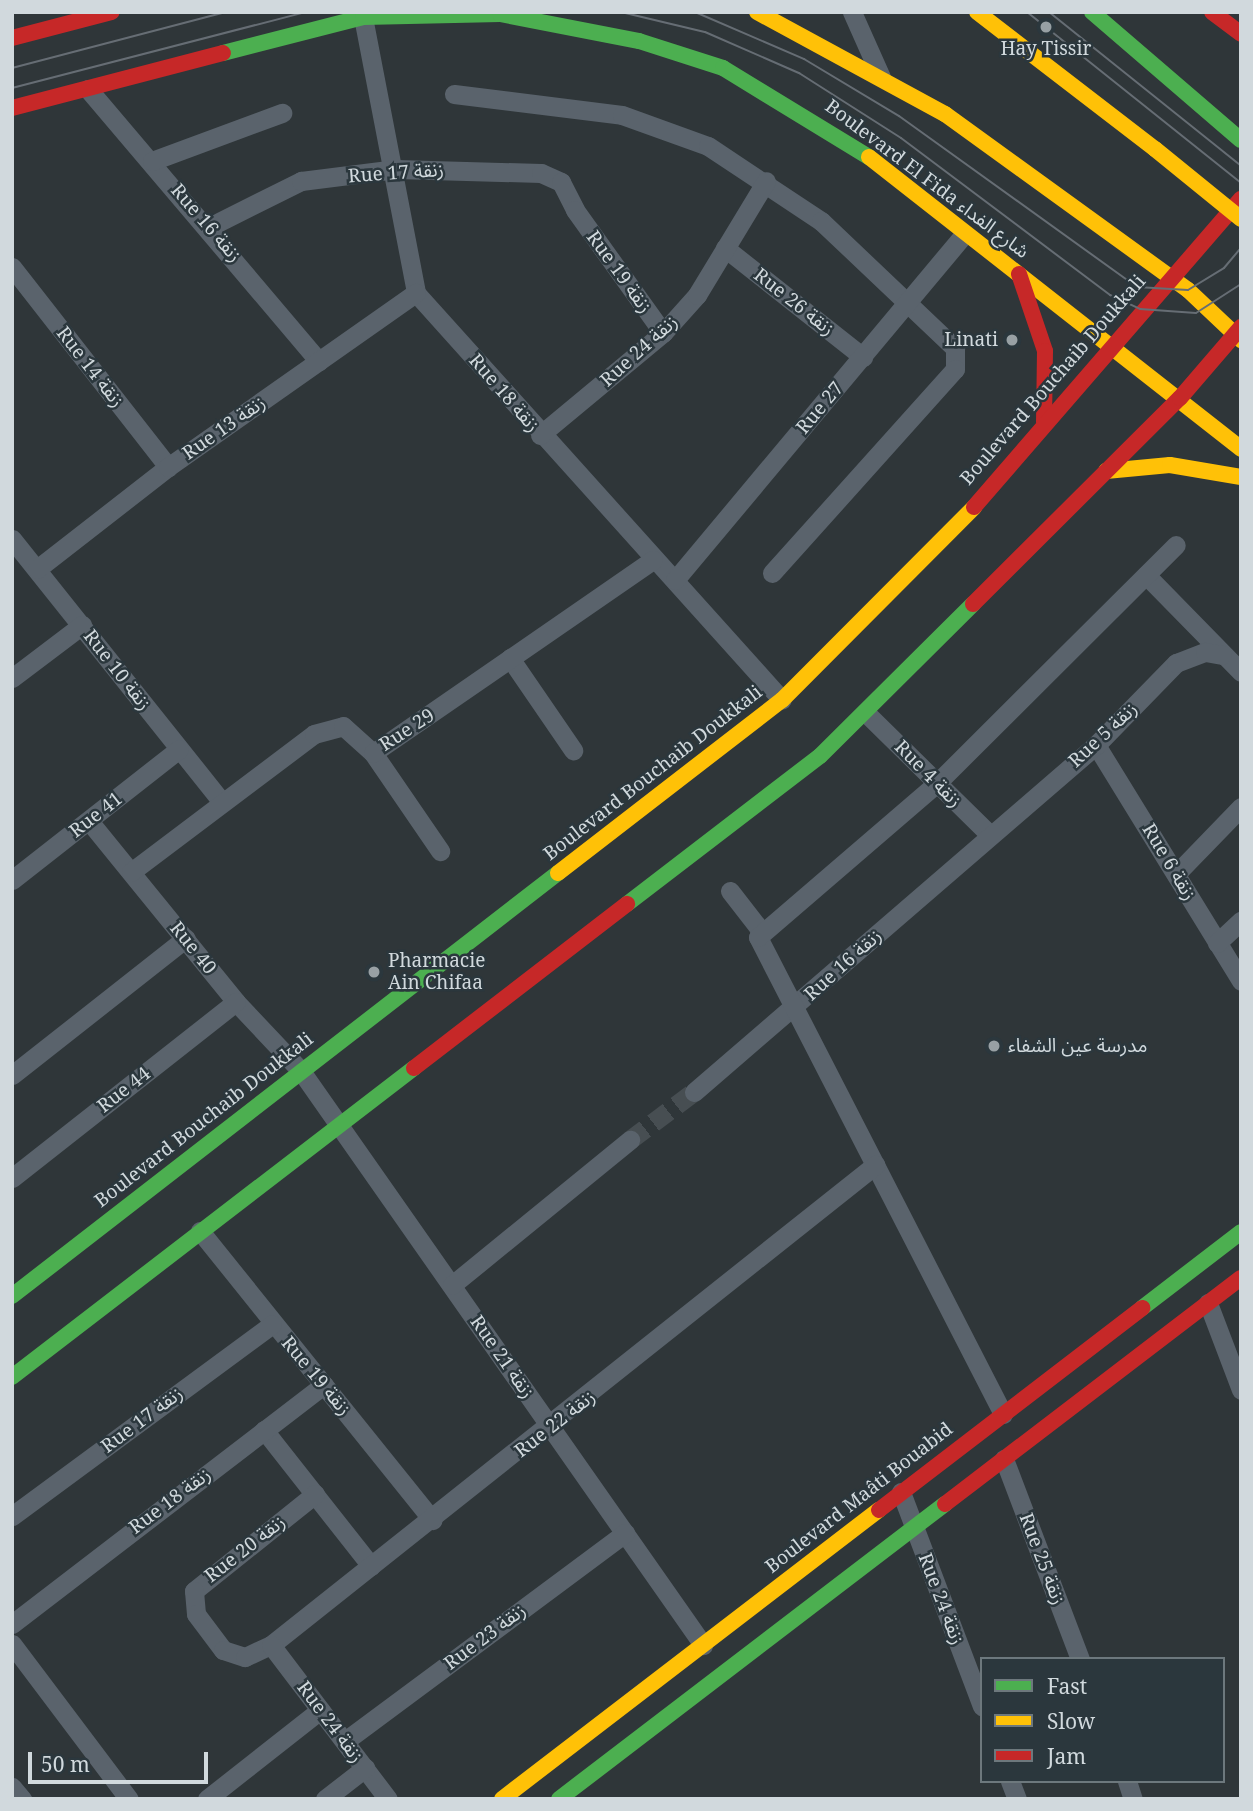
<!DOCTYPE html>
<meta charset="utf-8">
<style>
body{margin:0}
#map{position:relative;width:1253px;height:1811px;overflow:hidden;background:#2f3639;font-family:"Noto Serif","Noto Sans Arabic",serif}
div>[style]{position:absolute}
.street-tunnel>*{height:19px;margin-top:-9.5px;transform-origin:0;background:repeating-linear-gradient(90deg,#474e52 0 19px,transparent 0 29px)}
.street>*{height:19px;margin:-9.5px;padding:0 9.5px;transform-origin:9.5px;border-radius:9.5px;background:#5a636c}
.fast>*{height:16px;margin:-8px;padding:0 8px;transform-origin:8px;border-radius:8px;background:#4caf50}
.slow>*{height:16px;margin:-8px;padding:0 8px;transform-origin:8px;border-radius:8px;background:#ffc107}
.jam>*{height:16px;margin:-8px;padding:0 8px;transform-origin:8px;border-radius:8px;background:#c62828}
.tram>*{height:2px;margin:-1px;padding:0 1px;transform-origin:1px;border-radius:1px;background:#666d74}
.slow-bridge>*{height:16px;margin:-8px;padding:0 8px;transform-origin:8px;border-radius:8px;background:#ffc107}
.dots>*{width:19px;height:19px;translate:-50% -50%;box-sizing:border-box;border:4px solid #2b373d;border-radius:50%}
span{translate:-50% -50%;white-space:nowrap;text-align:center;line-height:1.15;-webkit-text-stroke:5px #2b373d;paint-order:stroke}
.poi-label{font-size:19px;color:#d1d9dd}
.right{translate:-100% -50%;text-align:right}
.left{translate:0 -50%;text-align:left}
.street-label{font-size:19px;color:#d1d9dd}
.frame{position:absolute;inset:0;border:14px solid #d1d9dd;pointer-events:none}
.legend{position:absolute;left:980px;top:1657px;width:245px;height:126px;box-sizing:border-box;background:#2b373d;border:2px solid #6d787d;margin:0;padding:9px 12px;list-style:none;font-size:21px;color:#d1d9dd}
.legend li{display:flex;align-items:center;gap:14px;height:35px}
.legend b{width:35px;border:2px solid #6d787d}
.scale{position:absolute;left:28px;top:1752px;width:180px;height:32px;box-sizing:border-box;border:4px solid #d1d9dd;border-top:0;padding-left:9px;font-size:21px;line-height:24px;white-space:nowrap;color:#d1d9dd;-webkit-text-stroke:5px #2b373d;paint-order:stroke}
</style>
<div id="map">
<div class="street-tunnel">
<div style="left:630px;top:1140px;width:80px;rotate:-36.9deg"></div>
</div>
<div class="street">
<div style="left:852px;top:12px;width:71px;rotate:66deg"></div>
<div style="left:363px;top:17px;width:281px;rotate:79.1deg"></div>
<div style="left:416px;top:293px;width:547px;rotate:48.04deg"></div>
<div style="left:88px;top:89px;width:357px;rotate:49.7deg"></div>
<div style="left:454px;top:94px;width:169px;rotate:7.1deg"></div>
<div style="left:622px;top:115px;width:91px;rotate:19.8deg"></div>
<div style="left:708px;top:146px;width:136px;rotate:33.6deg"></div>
<div style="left:821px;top:221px;width:185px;rotate:43.5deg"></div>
<div style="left:955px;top:348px;width:21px;rotate:90deg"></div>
<div style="left:955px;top:369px;width:274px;rotate:131.9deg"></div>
<div style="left:152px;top:161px;width:139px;rotate:-20.3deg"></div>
<div style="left:209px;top:227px;width:103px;rotate:-26.6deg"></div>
<div style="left:301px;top:181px;width:96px;rotate:-7.2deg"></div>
<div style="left:396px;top:169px;width:145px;rotate:1.6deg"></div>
<div style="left:541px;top:173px;width:22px;rotate:24deg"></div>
<div style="left:561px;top:182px;width:31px;rotate:63deg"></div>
<div style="left:575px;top:210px;width:151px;rotate:54.4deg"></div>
<div style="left:725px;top:248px;width:176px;rotate:38.3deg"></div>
<div style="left:12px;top:267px;width:254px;rotate:52deg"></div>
<div style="left:540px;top:435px;width:160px;rotate:-39.7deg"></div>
<div style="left:663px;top:333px;width:51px;rotate:-48.2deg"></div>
<div style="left:697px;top:295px;width:133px;rotate:-58.8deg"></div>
<div style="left:12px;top:539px;width:335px;rotate:51.4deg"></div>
<div style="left:37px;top:569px;width:166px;rotate:-37.9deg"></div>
<div style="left:168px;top:467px;width:303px;rotate:-35.1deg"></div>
<div style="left:1146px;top:575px;width:136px;rotate:45.6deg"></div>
<div style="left:675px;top:580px;width:451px;rotate:-50.1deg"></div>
<div style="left:510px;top:658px;width:112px;rotate:55.6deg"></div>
<div style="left:12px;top:678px;width:88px;rotate:-37.1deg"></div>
<div style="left:867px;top:714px;width:171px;rotate:44.5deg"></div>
<div style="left:1096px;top:745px;width:277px;rotate:58.4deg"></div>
<div style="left:373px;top:753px;width:119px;rotate:55.6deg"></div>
<div style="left:89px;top:821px;width:233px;rotate:50.9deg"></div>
<div style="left:236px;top:1002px;width:95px;rotate:46.7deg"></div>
<div style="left:301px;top:1071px;width:701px;rotate:54.99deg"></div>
<div style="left:131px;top:872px;width:229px;rotate:-37deg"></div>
<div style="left:314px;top:734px;width:30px;rotate:-15deg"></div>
<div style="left:343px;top:726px;width:40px;rotate:42deg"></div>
<div style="left:373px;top:753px;width:340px;rotate:-34.6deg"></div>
<div style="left:1177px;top:873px;width:92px;rotate:-45.9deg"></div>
<div style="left:12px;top:880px;width:212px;rotate:-38.1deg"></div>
<div style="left:730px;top:891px;width:51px;rotate:52.2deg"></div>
<div style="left:1217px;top:943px;width:33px;rotate:-43deg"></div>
<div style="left:12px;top:1075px;width:221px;rotate:-38.2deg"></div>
<div style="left:694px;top:1092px;width:531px;rotate:-40.8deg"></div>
<div style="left:1096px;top:745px;width:115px;rotate:-45.7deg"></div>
<div style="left:1176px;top:663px;width:31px;rotate:-21deg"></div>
<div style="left:1205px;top:652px;width:17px;rotate:10deg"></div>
<div style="left:12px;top:1178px;width:285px;rotate:-38.2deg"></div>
<div style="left:200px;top:1231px;width:371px;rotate:51.2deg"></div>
<div style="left:452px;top:1285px;width:230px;rotate:-39.2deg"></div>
<div style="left:1208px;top:1303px;width:93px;rotate:69.2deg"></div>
<div style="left:1003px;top:1414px;width:536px;rotate:-117.19deg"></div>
<div style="left:758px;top:937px;width:236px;rotate:-40.7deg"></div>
<div style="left:937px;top:783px;width:337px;rotate:-44.9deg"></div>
<div style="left:264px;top:1430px;width:173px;rotate:51.8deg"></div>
<div style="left:1004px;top:1459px;width:214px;rotate:69.2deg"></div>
<div style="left:901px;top:1492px;width:229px;rotate:69.3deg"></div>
<div style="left:315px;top:1494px;width:155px;rotate:141.3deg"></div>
<div style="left:194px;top:1591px;width:23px;rotate:85deg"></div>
<div style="left:196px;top:1614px;width:45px;rotate:53.1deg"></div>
<div style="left:223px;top:1650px;width:23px;rotate:18deg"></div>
<div style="left:245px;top:1657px;width:29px;rotate:-25deg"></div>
<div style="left:271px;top:1645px;width:772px;rotate:-38.47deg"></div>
<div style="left:12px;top:1516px;width:323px;rotate:-36.4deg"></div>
<div style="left:12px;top:1624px;width:393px;rotate:-37.5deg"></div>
<div style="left:12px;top:1644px;width:194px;rotate:53deg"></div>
<div style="left:271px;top:1645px;width:193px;rotate:52.8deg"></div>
<div style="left:345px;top:1741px;width:349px;rotate:-36.6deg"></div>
<div style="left:1010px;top:1781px;width:19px;rotate:69deg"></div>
<div style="left:1127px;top:1781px;width:19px;rotate:72deg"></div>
<div style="left:12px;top:1787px;width:16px;rotate:50deg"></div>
<div style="left:207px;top:1799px;width:144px;rotate:-38.2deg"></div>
<div style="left:325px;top:1799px;width:51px;rotate:-37.8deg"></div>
</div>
<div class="fast">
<div style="left:1092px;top:12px;width:196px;rotate:40.7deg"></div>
<div style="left:223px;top:53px;width:145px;rotate:-14.4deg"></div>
<div style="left:363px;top:17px;width:137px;rotate:-1.3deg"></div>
<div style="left:500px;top:14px;width:142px;rotate:11deg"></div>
<div style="left:639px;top:41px;width:88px;rotate:17.8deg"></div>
<div style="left:723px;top:68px;width:171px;rotate:31.4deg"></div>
<div style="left:627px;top:904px;width:243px;rotate:-37.5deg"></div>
<div style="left:820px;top:756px;width:216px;rotate:-44.8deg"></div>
<div style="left:12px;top:1296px;width:691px;rotate:-37.77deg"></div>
<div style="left:1142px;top:1308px;width:125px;rotate:-37.5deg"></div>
<div style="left:12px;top:1377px;width:507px;rotate:-37.55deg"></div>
<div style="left:559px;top:1799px;width:486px;rotate:-37.4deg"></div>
</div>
<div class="slow">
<div style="left:757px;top:12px;width:214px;rotate:28.5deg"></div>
<div style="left:945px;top:114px;width:300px;rotate:35.9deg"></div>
<div style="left:1188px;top:290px;width:73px;rotate:43.3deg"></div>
<div style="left:977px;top:12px;width:225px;rotate:37.6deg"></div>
<div style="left:869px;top:157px;width:473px;rotate:38.1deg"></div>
<div style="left:1106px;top:471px;width:64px;rotate:-5.4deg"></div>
<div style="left:1170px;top:465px;width:72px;rotate:9.6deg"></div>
<div style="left:558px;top:873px;width:283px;rotate:-37.7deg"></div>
<div style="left:782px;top:700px;width:272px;rotate:-45.1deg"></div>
<div style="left:502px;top:1799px;width:475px;rotate:-37.5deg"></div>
</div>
<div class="jam">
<div style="left:1212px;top:12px;width:36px;rotate:37deg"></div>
<div style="left:12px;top:38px;width:103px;rotate:-14.6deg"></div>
<div style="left:12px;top:108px;width:218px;rotate:-14.6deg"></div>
<div style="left:1019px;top:274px;width:81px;rotate:71.3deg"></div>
<div style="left:1045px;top:351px;width:71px;rotate:90.8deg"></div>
<div style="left:974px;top:507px;width:408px;rotate:-49.1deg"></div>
<div style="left:973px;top:604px;width:292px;rotate:-44.9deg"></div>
<div style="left:1180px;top:398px;width:94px;rotate:-49.3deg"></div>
<div style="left:414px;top:1068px;width:269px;rotate:-37.6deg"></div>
<div style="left:945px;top:1504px;width:372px;rotate:-37.4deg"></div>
<div style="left:879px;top:1510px;width:332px;rotate:-37.5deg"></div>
</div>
<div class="tram">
<div style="left:621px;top:12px;width:86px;rotate:13.4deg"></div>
<div style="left:705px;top:32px;width:103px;rotate:23.6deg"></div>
<div style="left:799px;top:73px;width:121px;rotate:32.5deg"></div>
<div style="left:901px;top:138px;width:261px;rotate:36.9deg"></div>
<div style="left:1110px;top:295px;width:33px;rotate:25deg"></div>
<div style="left:1140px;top:309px;width:56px;rotate:4.1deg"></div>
<div style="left:1196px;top:313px;width:54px;rotate:-32.8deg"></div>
<div style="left:695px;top:12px;width:119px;rotate:23.3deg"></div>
<div style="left:804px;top:59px;width:111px;rotate:31deg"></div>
<div style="left:899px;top:116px;width:293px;rotate:35.7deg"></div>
<div style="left:1137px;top:287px;width:51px;rotate:3.4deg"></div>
<div style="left:1188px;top:290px;width:42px;rotate:-31.4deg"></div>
<div style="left:1224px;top:268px;width:26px;rotate:-50deg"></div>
<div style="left:1027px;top:12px;width:274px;rotate:38.6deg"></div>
<div style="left:1049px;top:12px;width:246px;rotate:38.7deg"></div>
<div style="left:12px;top:68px;width:220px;rotate:-14.7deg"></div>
<div style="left:12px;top:88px;width:303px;rotate:-14.5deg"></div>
</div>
<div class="slow-bridge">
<div style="left:1155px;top:149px;width:111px;rotate:39.1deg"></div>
</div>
<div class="dots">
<div style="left:1046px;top:27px;background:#98a0a4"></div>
<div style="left:1012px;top:340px;background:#98a0a4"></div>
<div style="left:374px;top:972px;background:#98a0a4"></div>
<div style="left:994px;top:1046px;background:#98a0a4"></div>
</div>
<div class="poi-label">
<span style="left:1046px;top:49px">Hay Tissir</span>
<span class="right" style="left:998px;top:340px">Linati</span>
<span class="left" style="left:388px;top:972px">Pharmacie<br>Ain Chifaa</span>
<span class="left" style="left:1008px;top:1046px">مدرسة عين الشفاء</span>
</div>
<div class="street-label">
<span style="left:396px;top:173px;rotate:-4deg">Rue 17 زنقة</span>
<span style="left:927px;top:179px;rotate:37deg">Boulevard El Fida شارع الفداء</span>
<span style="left:206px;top:223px;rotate:49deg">Rue 16 زنقة</span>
<span style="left:619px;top:272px;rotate:54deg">Rue 19 زنقة</span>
<span style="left:794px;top:302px;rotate:38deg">Rue 26 زنقة</span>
<span style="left:639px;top:351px;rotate:-42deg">Rue 24 زنقة</span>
<span style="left:90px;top:367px;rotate:52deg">Rue 14 زنقة</span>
<span style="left:1053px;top:380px;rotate:-49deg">Boulevard Bouchaib Doukkali</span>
<span style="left:504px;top:393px;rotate:49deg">Rue 18 زنقة</span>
<span style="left:820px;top:408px;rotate:-50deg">Rue 27</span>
<span style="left:224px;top:428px;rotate:-35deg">Rue 13 زنقة</span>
<span style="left:117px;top:670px;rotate:52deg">Rue 10 زنقة</span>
<span style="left:407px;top:730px;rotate:-33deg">Rue 29</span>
<span style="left:1103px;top:735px;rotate:-43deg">Rue 5 زنقة</span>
<span style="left:653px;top:773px;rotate:-38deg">Boulevard Bouchaib Doukkali</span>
<span style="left:928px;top:774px;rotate:45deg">Rue 4 زنقة</span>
<span style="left:96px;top:815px;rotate:-38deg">Rue 41</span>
<span style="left:1169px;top:862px;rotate:59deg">Rue 6 زنقة</span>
<span style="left:193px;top:948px;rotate:51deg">Rue 40</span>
<span style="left:843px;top:965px;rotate:-42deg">Rue 16 زنقة</span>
<span style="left:124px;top:1090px;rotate:-38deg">Rue 44</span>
<span style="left:204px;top:1120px;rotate:-38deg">Boulevard Bouchaib Doukkali</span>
<span style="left:502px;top:1357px;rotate:55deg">Rue 21 زنقة</span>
<span style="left:316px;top:1376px;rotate:50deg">Rue 19 زنقة</span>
<span style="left:142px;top:1420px;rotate:-37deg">Rue 17 زنقة</span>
<span style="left:555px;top:1424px;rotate:-38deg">Rue 22 زنقة</span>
<span style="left:859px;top:1498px;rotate:-38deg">Boulevard Maâti Bouabid</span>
<span style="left:170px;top:1501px;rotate:-37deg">Rue 18 زنقة</span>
<span style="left:245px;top:1549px;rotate:-38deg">Rue 20 زنقة</span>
<span style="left:1042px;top:1559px;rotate:69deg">Rue 25 زنقة</span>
<span style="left:941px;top:1599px;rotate:69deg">Rue 24 زنقة</span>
<span style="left:485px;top:1637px;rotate:-37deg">Rue 23 زنقة</span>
<span style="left:330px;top:1722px;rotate:53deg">Rue 24 زنقة</span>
</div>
<div class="frame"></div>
<ul class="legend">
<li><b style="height:9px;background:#4caf50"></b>Fast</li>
<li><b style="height:9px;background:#ffc107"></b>Slow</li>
<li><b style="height:9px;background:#c62828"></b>Jam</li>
</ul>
<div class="scale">50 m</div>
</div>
